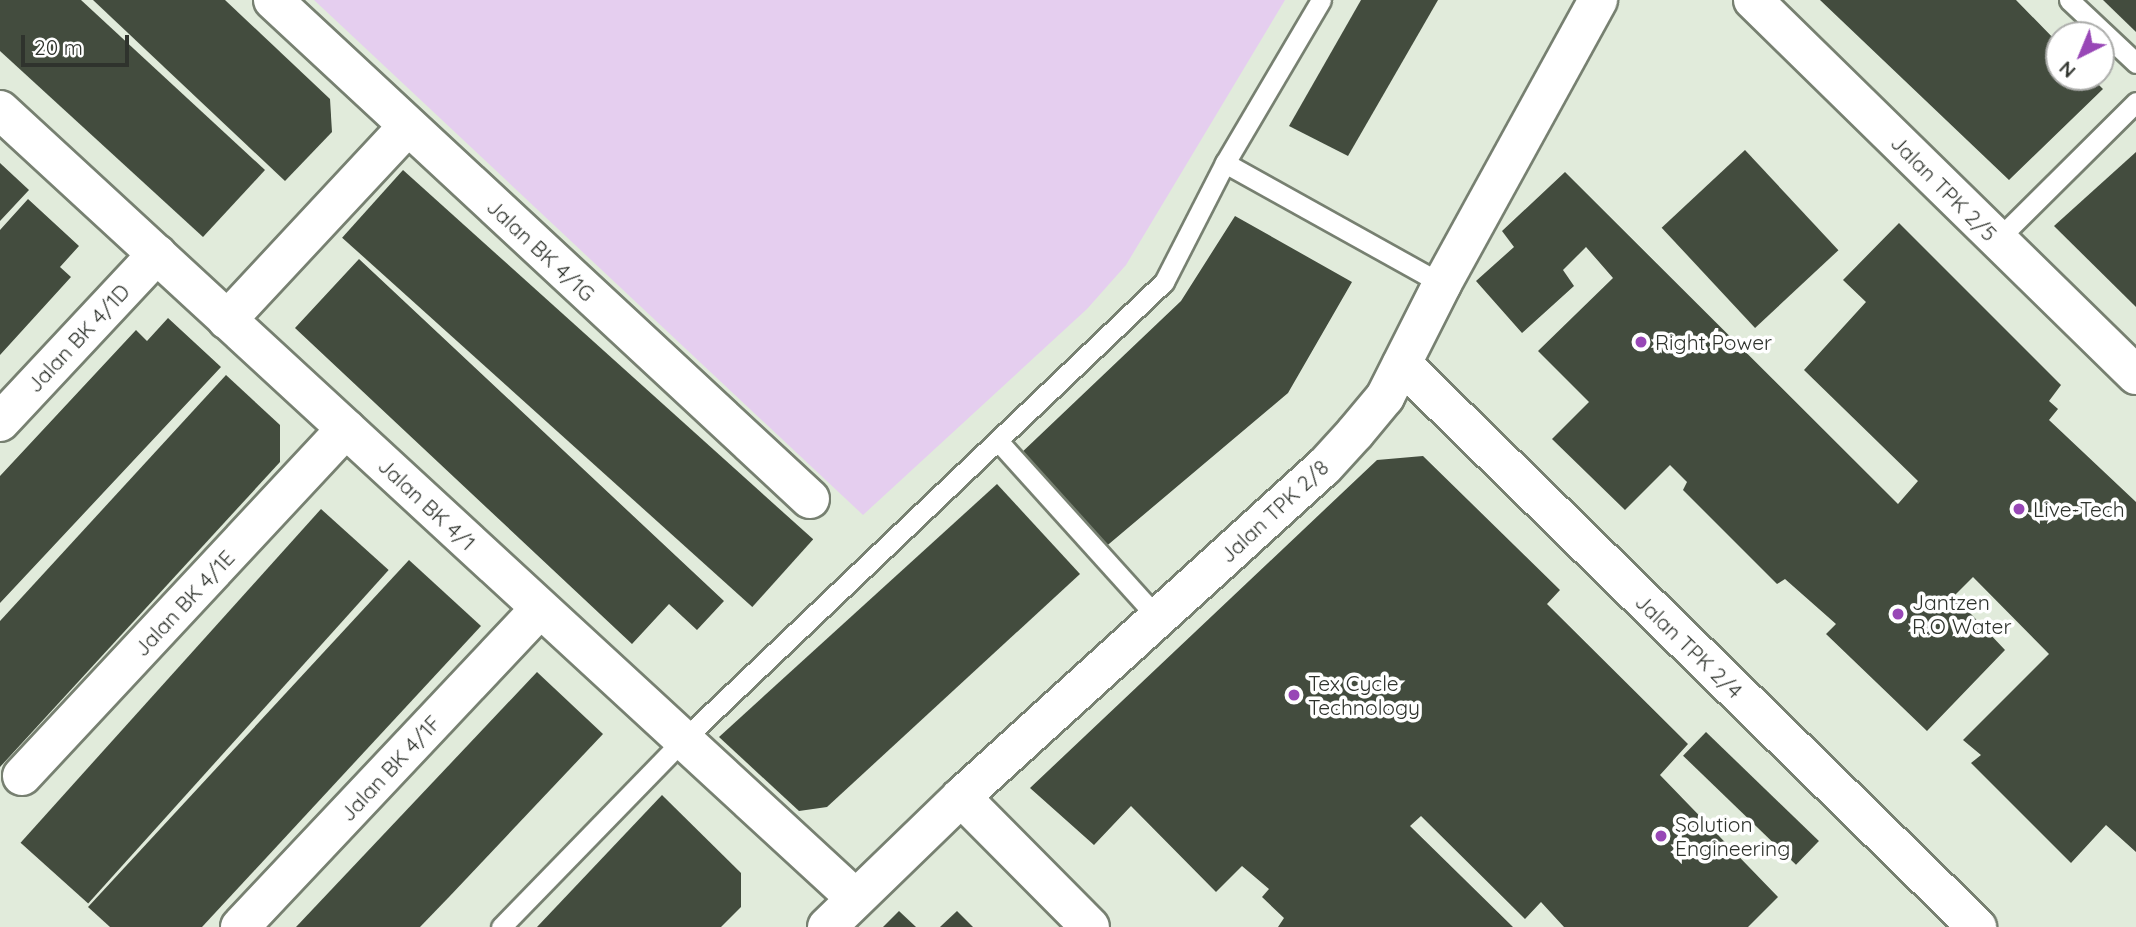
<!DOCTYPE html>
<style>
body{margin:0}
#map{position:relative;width:2136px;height:927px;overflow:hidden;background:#e1ebdb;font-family:Quicksand,sans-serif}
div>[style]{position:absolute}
.green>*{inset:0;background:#e5ceef}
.building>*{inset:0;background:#434c3e;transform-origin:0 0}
.roads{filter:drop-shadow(2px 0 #778071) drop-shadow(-2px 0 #778071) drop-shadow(0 2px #778071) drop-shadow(0 -2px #778071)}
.lane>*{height:19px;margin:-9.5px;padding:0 9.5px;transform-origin:9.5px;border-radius:9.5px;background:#fff}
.street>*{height:38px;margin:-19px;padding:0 19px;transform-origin:19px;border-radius:19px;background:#fff}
.dots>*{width:19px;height:19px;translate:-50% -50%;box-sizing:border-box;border:4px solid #fff;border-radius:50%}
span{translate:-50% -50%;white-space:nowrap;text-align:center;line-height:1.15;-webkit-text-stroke:7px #fff;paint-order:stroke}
.street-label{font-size:21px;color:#2f332d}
.poi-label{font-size:21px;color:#2f332d}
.left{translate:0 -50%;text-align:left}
.north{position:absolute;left:2045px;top:21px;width:70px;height:70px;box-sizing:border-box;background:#fff;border:2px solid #acadab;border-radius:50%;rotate:223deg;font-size:19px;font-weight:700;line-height:28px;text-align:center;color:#2f332d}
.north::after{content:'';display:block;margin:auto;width:24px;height:32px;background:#9847b6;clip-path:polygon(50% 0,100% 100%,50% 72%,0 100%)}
.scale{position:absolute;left:21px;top:35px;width:108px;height:32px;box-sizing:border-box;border:4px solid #2f332d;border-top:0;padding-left:9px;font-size:21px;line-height:24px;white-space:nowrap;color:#2f332d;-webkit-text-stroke:5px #fff;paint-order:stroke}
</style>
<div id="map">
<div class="green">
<div style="clip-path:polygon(314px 0,1285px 0,1126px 265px,1087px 309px,863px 515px)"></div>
</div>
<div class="building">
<div style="clip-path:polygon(0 0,81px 0,265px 170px,203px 237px,0 51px)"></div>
<div style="clip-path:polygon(93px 0,225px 0,330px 99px,332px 132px,285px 181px)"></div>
<div style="clip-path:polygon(1361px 0,1438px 0,1348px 156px,1289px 126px)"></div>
<div style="clip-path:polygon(1820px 0,2016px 0,2059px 44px,2059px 77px,2091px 77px,2103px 89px,2009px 180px)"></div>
<div style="clip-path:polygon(2103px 0,2136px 0,2136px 32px)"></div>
<div style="left:1745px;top:150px;width:137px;height:114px;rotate:47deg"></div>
<div style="clip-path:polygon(2136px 152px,2136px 307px,2054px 226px)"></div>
<div style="clip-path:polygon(0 163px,29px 190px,0 221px)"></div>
<div style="left:403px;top:170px;width:552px;height:91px;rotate:42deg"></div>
<div style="clip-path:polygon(1565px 172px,1898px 504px,1918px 481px,1804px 370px,1866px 302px,1843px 280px,1899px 223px,2061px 385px,2049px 401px,2058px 409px,2049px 420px,2136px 502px,2136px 852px,2106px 825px,2071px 863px,1971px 763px,1981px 755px,1963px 740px,2049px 654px,1973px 577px,1954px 596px,2005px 650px,1927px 731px,1826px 634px,1836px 624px,1785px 579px,1777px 584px,1683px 490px,1687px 482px,1670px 465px,1625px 510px,1552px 439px,1589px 402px,1538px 351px,1613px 278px,1586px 247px,1563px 270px,1574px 286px,1522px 333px,1476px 281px,1514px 247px,1502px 231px)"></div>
<div style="clip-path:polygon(28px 199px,79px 246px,60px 267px,71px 277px,0 355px,0 230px)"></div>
<div style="clip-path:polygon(1235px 216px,1352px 282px,1288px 393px,1103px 549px,1018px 456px,1181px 301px)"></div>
<div style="clip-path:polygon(359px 259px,724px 601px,697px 630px,669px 604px,632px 644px,295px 328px)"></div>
<div style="clip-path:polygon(168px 318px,221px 367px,0 603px,0 476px,136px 330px,147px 341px)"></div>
<div style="clip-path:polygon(226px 375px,280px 425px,280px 462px,0 767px,0 621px)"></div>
<div style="clip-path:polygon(1423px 456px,1560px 590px,1547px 604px,1688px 744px,1660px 775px,1778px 897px,1748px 927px,1564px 927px,1541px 902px,1525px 919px,1421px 816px,1410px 826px,1513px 927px,1278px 927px,1284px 918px,1262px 897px,1269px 889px,1242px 866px,1216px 892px,1131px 806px,1094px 845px,1030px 788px,1377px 460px)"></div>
<div style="clip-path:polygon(997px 484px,1080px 574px,827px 807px,799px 811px,719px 737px)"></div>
<div style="left:321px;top:509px;width:91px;height:449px;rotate:42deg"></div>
<div style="clip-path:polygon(409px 560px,481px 626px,202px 927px,110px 927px,88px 907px)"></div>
<div style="clip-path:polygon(537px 672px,603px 734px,449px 897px,420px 927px,296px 927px)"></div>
<div style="left:1706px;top:732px;width:157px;height:33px;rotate:44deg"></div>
<div style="clip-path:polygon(662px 795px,741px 873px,741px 907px,721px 927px,537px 927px)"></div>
<div style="clip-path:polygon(899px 911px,916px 927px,883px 927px)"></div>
<div style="clip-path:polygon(957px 911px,973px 927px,940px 927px)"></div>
</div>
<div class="roads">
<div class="lane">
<div style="left:2069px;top:0;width:92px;rotate:43.2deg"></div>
<div style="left:1225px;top:163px;width:248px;rotate:29.1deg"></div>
<div style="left:1997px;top:240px;width:196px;rotate:-44.8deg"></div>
<div style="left:998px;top:441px;width:239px;rotate:47.9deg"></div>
<div style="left:501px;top:927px;width:261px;rotate:-45.8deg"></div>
<div style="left:683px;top:740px;width:664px;rotate:-43.6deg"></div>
<div style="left:1164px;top:282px;width:134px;rotate:-62.9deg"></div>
<div style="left:1225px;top:163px;width:189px;rotate:-59.5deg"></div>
</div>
<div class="street">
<div style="left:273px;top:0;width:733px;rotate:42.9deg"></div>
<div style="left:1753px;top:0;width:536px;rotate:44.4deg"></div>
<div style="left:0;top:110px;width:1163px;rotate:42.66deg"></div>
<div style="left:227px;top:320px;width:265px;rotate:-47deg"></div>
<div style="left:1402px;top:364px;width:805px;rotate:44.4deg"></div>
<div style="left:0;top:422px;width:230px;rotate:-46.9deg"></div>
<div style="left:22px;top:776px;width:475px;rotate:-47deg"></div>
<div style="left:961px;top:797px;width:183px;rotate:45.2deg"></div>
<div style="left:240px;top:927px;width:437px;rotate:-46.7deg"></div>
<div style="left:827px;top:927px;width:187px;rotate:-44.1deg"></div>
<div style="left:961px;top:797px;width:491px;rotate:-42.3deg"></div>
<div style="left:1324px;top:467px;width:46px;rotate:-47.6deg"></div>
<div style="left:1355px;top:433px;width:47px;rotate:-50.2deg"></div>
<div style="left:1385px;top:397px;width:127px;rotate:-63.2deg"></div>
<div style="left:1442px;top:284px;width:324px;rotate:-61.2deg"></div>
</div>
</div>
<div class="dots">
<div style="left:1641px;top:342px;background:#9847b6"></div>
<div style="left:2019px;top:509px;background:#9847b6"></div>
<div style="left:1898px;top:614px;background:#9847b6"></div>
<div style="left:1294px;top:695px;background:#9847b6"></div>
<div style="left:1661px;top:836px;background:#9847b6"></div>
</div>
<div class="street-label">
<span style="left:1944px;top:188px;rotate:45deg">Jalan TPK 2/5</span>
<span style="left:541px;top:250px;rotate:43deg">Jalan BK 4/1G</span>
<span style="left:78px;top:338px;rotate:-47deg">Jalan BK 4/1D</span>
<span style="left:427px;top:504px;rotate:43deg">Jalan BK 4/1</span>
<span style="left:1274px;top:511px;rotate:-43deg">Jalan TPK 2/8</span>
<span style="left:184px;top:603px;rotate:-47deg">Jalan BK 4/1E</span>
<span style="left:1689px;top:646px;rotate:44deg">Jalan TPK 2/4</span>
<span style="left:390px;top:768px;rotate:-47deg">Jalan BK 4/1F</span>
</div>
<div class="poi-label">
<span class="left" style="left:1655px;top:342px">Right Power</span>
<span class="left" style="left:2033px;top:509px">Live-Tech</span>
<span class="left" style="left:1912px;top:614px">Jantzen<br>R.O Water</span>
<span class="left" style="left:1308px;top:695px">Tex Cycle<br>Technology</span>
<span class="left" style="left:1675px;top:836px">Solution<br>Engineering</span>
</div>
<div class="north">N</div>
<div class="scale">20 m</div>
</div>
